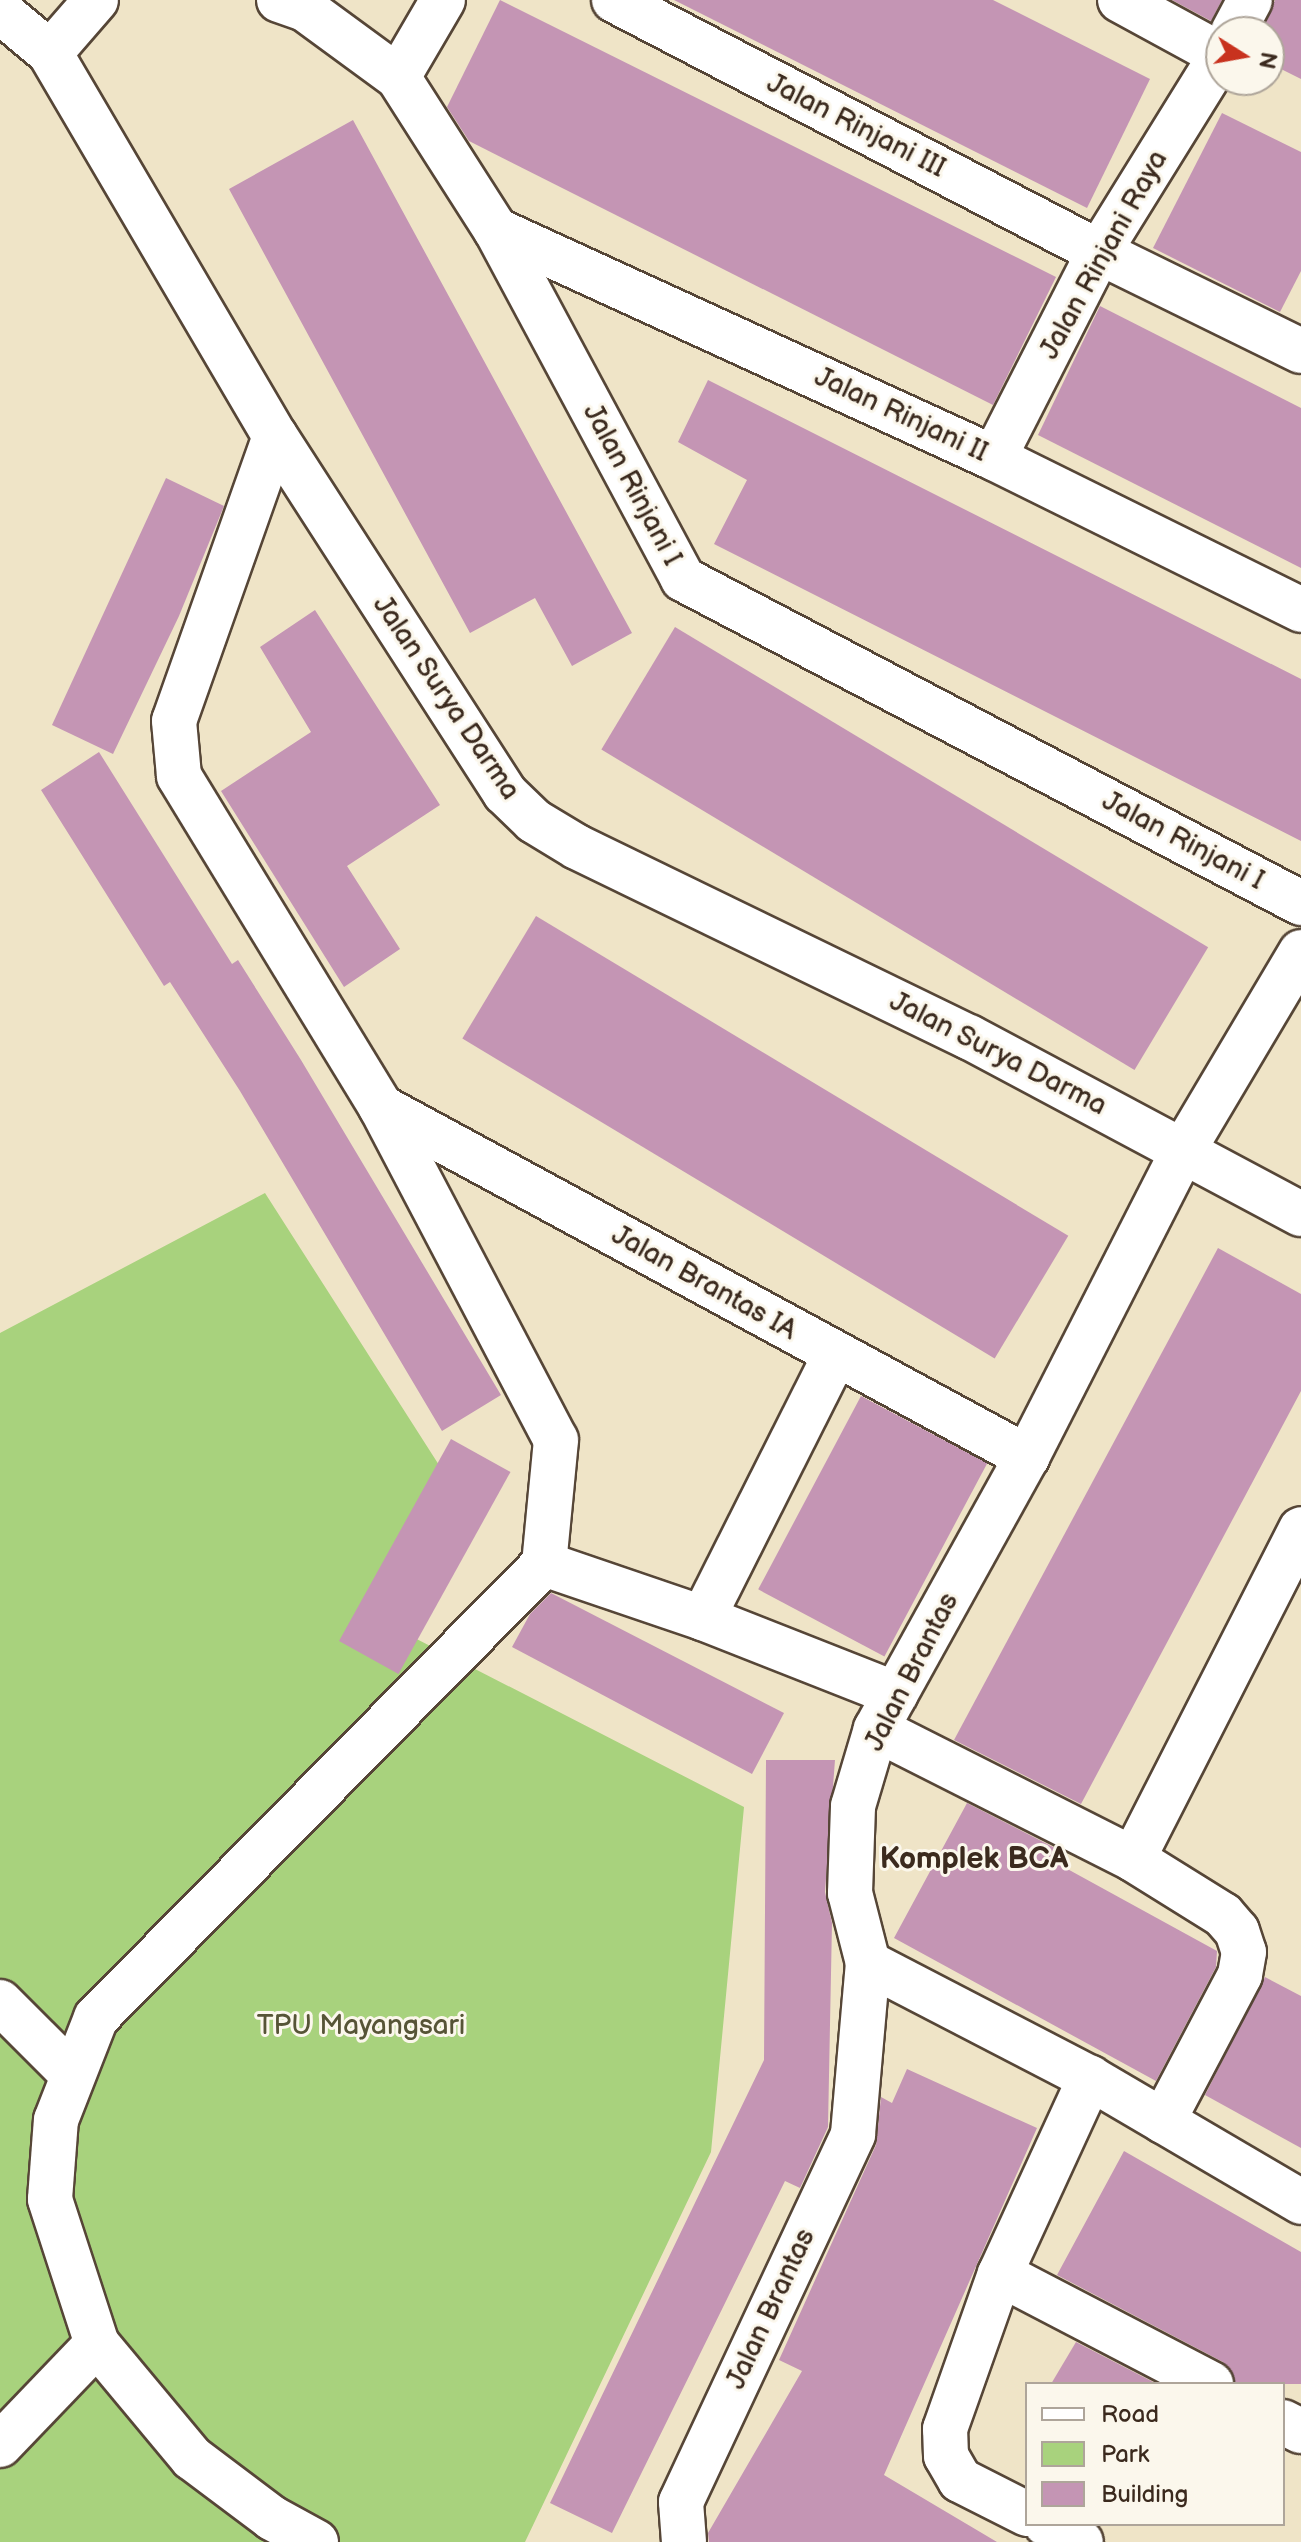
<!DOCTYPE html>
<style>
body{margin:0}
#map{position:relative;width:1301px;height:2542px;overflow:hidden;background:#efe4c7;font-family:"Balsamiq Sans",sans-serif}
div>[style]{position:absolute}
.green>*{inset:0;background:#a8d27d}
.building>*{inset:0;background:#c495b4;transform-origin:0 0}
.roads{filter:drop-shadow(2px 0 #564637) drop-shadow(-2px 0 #564637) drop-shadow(0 2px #564637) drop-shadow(0 -2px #564637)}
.minor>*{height:44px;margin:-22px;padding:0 22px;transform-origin:22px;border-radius:22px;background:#fff}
span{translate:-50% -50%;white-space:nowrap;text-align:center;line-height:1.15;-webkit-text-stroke:6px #fbf7ec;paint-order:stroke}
.street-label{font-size:28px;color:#3b2a1e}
.park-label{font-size:28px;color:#565436}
.neighbourhood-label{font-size:30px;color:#3b2a1e;font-weight:700}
.legend{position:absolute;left:1025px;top:2382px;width:260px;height:144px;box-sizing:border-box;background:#fbf7ec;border:2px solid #aea59a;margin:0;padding:10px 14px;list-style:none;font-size:24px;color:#3b2a1e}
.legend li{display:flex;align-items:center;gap:16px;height:40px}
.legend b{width:40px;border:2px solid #aea59a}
.north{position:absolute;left:1205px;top:16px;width:80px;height:80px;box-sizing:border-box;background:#fbf7ec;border:2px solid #aea59a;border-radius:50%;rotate:101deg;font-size:22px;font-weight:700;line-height:32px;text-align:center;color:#3b2a1e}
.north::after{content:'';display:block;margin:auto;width:28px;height:36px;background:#c8321e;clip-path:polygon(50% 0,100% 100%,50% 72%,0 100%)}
</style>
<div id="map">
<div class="green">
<div style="clip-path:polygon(265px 1193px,446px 1476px,368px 1614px,744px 1807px,711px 2152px,525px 2542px,0 2542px,0 1333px)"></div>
</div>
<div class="building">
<div style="clip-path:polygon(500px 0,1056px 277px,993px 405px,469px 141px,447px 107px)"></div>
<div style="clip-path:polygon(674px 0,993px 0,1150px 79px,1087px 208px)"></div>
<div style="clip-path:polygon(1172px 0,1222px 0,1211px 21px)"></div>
<div style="clip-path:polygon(1275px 0,1301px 0,1301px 79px,1269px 63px,1269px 32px,1261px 32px)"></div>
<div style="clip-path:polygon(1222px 113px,1301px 152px,1301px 271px,1280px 312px,1153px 248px)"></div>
<div style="clip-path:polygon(353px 120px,632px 633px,572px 666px,535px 598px,470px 633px,229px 189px)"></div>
<div style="clip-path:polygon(1100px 306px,1301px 408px,1301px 568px,1038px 435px)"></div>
<div style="clip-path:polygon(708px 380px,1301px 679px,1301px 841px,714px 544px,747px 480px,678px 442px)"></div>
<div style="clip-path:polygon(166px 478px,224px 506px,179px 616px,113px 754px,52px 725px)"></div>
<div style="clip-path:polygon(315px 610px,440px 805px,347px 866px,400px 949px,344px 987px,221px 791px,311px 732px,260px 647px)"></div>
<div style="left:675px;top:627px;width:622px;height:143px;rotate:31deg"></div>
<div style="clip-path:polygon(99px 752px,232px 964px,238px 960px,301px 1060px,501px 1395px,442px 1431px,240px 1091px,170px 982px,164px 986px,41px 790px)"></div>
<div style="left:536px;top:916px;width:621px;height:143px;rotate:31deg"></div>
<div style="clip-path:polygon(1218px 1248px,1301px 1294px,1301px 1391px,1081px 1804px,954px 1740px)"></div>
<div style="left:861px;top:1396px;width:143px;height:219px;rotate:28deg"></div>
<div style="left:451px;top:1439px;width:68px;height:231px;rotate:29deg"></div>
<div style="clip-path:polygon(551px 1593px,784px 1713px,752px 1774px,512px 1647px,530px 1614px)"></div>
<div style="clip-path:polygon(766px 1760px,835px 1760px,825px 1892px,832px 1923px,828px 2127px,800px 2188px,785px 2181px,612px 2533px,550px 2503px,764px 2060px)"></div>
<div style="clip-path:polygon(967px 1803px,1057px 1849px,1051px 1860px,1217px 1951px,1216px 1967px,1156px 2081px,894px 1938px)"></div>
<div style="clip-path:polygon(1265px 1977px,1301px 1996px,1301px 2148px,1205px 2095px)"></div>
<div style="clip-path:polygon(907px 2069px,1037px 2128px,884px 2475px,997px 2542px,709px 2542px,708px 2533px,802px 2371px,779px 2360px,876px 2145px,881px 2097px,892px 2103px)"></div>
<div style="clip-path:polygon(1124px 2151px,1301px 2252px,1301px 2384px,1236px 2384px,1223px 2362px,1057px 2275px)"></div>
<div style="clip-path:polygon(1076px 2342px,1157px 2384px,1051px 2384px)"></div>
</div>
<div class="roads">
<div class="minor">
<div style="left:279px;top:0;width:28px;rotate:19deg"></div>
<div style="left:305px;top:9px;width:115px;rotate:36.2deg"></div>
<div style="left:398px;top:77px;width:182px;rotate:57.4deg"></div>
<div style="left:496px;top:230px;width:396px;rotate:61.8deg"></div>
<div style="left:683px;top:579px;width:698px;rotate:27.67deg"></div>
<div style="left:614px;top:0;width:547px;rotate:27.46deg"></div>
<div style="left:1099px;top:252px;width:225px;rotate:26.1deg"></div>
<div style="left:0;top:11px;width:65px;rotate:40deg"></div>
<div style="left:50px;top:53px;width:444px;rotate:59.6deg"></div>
<div style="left:275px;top:436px;width:425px;rotate:57.2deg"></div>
<div style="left:505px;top:793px;width:40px;rotate:44deg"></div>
<div style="left:534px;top:821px;width:50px;rotate:31.2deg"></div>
<div style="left:577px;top:847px;width:436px;rotate:25.9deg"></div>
<div style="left:969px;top:1037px;width:376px;rotate:28.1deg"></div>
<div style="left:1233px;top:32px;width:36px;rotate:-62deg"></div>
<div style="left:50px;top:53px;width:70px;rotate:-49deg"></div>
<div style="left:398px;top:77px;width:89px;rotate:-59.7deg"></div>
<div style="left:496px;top:230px;width:548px;rotate:24.6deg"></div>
<div style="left:994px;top:458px;width:343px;rotate:26.3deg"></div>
<div style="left:275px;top:436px;width:302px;rotate:109.5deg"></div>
<div style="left:174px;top:721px;width:55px;rotate:84.8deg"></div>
<div style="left:179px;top:776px;width:388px;rotate:58.6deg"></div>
<div style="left:381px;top:1107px;width:376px;rotate:62.3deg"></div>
<div style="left:556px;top:1440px;width:125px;rotate:95.5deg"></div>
<div style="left:544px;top:1564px;width:168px;rotate:18.8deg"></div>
<div style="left:703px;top:1618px;width:207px;rotate:21.5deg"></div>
<div style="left:994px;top:458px;width:231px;rotate:-63deg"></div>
<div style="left:1099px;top:252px;width:232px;rotate:-58.2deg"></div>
<div style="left:1221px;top:55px;width:115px;rotate:-151.4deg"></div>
<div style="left:381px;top:1107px;width:735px;rotate:28.45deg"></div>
<div style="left:703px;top:1618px;width:294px;rotate:-63.3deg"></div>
<div style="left:876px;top:1729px;width:288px;rotate:26.8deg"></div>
<div style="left:1133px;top:1859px;width:106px;rotate:31.9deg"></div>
<div style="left:1223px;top:1915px;width:21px;rotate:49deg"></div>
<div style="left:1237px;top:1931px;width:22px;rotate:72deg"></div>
<div style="left:1244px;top:1952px;width:23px;rotate:100deg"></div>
<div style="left:1240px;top:1975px;width:165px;rotate:117.8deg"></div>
<div style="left:1133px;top:1859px;width:370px;rotate:-63deg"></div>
<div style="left:868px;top:1963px;width:250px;rotate:27.4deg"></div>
<div style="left:1090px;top:2078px;width:245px;rotate:30.4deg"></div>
<div style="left:0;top:2002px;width:100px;rotate:45deg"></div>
<div style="left:1000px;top:2274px;width:238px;rotate:27.5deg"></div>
<div style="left:1283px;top:2422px;width:20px;rotate:27deg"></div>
<div style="left:0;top:2445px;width:140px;rotate:-46.2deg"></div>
<div style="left:1027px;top:2514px;width:75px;rotate:-153.1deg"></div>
<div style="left:960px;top:2480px;width:28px;rotate:-120deg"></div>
<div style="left:946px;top:2456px;width:27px;rotate:-92deg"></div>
<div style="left:945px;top:2429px;width:164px;rotate:-70.5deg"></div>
<div style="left:1000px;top:2274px;width:216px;rotate:-65.3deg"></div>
<div style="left:1046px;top:2524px;width:39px;rotate:27deg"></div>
<div style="left:316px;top:2542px;width:50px;rotate:-151.4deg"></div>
<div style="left:272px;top:2518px;width:100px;rotate:-143.1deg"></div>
<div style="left:192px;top:2458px;width:148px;rotate:-129.8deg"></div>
<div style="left:97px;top:2344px;width:152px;rotate:-108deg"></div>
<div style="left:50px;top:2199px;width:79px;rotate:-85.7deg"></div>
<div style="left:56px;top:2120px;width:110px;rotate:-68.6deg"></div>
<div style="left:96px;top:2018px;width:638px;rotate:-45.38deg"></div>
<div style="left:684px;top:2542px;width:40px;rotate:-94.3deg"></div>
<div style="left:681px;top:2502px;width:406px;rotate:-64.9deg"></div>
<div style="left:853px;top:2134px;width:172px;rotate:-85deg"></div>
<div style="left:868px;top:1963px;width:72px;rotate:-104.4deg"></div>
<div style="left:850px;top:1893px;width:87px;rotate:-88deg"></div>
<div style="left:853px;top:1806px;width:80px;rotate:-73.4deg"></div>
<div style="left:876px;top:1729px;width:311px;rotate:-61deg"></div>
<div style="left:1027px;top:1457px;width:346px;rotate:-63deg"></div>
<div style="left:1184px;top:1149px;width:229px;rotate:-59.3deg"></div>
</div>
</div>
<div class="street-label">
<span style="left:856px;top:126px;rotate:27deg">Jalan Rinjani III</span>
<span style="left:1104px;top:255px;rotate:-61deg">Jalan Rinjani Raya</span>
<span style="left:901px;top:415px;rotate:25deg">Jalan Rinjani II</span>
<span style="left:632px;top:485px;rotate:62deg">Jalan Rinjani I</span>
<span style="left:446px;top:698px;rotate:56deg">Jalan Surya Darma</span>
<span style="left:1183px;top:841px;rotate:28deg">Jalan Rinjani I</span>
<span style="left:998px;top:1054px;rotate:27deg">Jalan Surya Darma</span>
<span style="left:704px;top:1283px;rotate:29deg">Jalan Brantas IA</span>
<span style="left:912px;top:1672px;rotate:-63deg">Jalan Brantas</span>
<span style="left:771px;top:2309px;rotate:-65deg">Jalan Brantas</span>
</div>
<div class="park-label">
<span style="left:361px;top:2026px">TPU Mayangsari</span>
</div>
<div class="neighbourhood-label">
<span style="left:974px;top:1859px">Komplek BCA</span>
</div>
<ul class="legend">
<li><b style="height:10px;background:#fff"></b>Road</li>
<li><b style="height:22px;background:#a8d27d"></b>Park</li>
<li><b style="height:22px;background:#c495b4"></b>Building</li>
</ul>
<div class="north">N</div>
</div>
